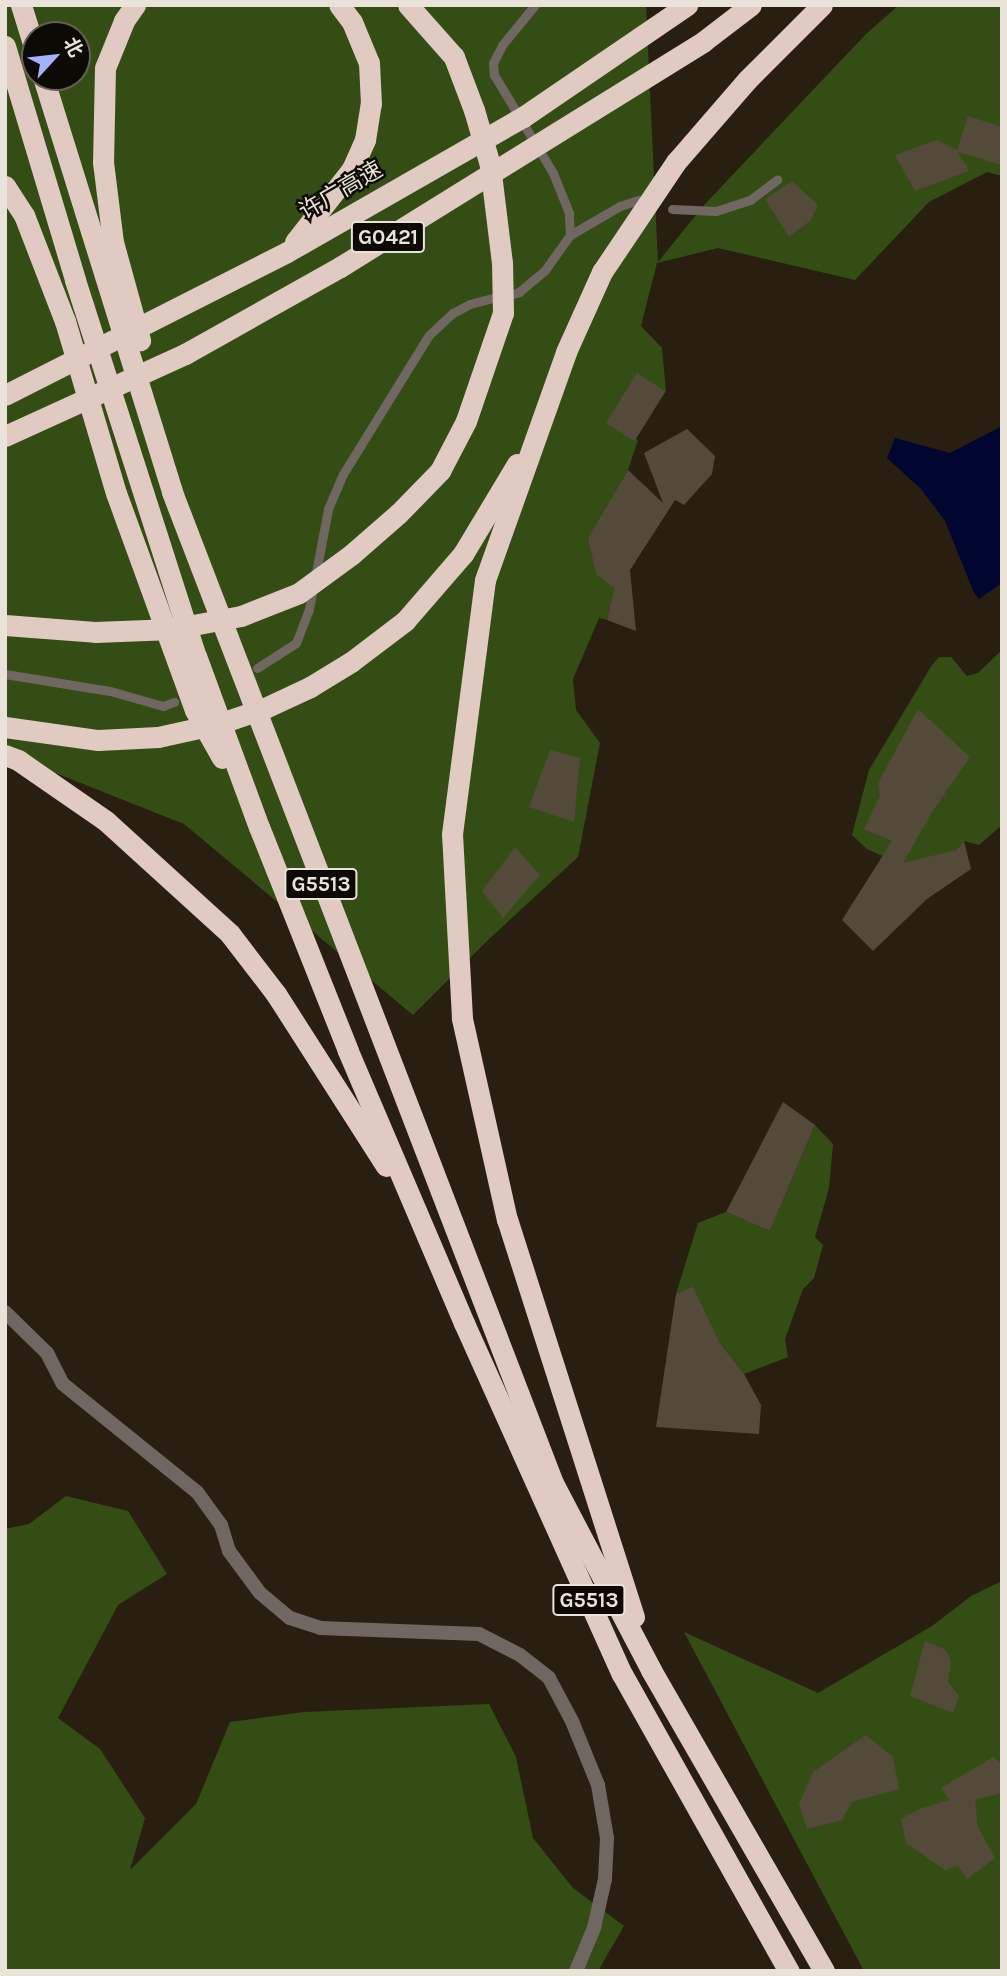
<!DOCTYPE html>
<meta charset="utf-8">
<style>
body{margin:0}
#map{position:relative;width:1007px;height:1976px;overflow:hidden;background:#281f10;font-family:Karla,"Noto Sans SC",sans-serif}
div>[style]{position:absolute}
.forest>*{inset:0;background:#344d15}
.water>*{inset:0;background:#000630}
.building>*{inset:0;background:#544a3a;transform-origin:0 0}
.lane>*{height:9px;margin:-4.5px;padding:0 4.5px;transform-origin:4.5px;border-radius:4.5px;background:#706763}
.street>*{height:14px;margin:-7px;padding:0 7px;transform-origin:7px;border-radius:7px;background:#706763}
.highway>*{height:21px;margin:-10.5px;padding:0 10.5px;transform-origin:10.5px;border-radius:10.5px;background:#e1cac2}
span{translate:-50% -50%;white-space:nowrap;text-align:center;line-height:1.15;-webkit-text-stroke:5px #0d0a05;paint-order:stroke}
.shield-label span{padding:2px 5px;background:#0d0a05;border:2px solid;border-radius:5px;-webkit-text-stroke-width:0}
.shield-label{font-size:21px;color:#e9e3d9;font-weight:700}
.street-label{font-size:23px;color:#e9e3d9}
.frame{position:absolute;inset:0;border:7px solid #e9e3d9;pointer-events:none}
.north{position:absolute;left:21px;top:21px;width:70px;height:70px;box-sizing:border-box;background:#0d0a05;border:2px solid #65615a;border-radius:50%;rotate:63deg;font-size:19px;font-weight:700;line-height:28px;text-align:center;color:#e9e3d9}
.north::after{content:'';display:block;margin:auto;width:24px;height:32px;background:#a4b2fc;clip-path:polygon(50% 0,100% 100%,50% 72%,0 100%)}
</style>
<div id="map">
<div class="forest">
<div style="clip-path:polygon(evenodd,5px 5px,646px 5px,658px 262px,705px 204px,866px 34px,899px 5px,1002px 5px,1002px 176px,987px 172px,929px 202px,855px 280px,718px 248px,657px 263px,641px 326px,662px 348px,666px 391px,638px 374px,616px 428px,638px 440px,628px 470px,588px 539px,614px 588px,607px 620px,599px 618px,573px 679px,576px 710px,600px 743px,578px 857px,489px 939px,413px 1015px,184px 824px,5px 753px,5px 5px,35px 35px,77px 35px,77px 77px,35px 77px,35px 35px)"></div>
<div style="clip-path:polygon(1002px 650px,1002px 825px,979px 845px,964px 841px,956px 850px,914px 862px,917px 867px,896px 862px,867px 849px,852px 835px,869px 770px,932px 665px,939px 657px,951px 657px,967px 676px,978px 673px)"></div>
<div style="clip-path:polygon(815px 1125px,833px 1144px,829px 1188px,815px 1237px,823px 1245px,814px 1278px,803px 1289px,785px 1339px,788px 1357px,744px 1374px,720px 1343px,693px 1286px,676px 1294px,698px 1223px,726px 1212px,770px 1231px)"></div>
<div style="clip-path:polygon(66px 1496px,128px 1511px,167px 1574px,118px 1605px,58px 1718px,100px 1749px,145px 1818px,130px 1870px,196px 1804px,230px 1722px,304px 1712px,489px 1704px,516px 1757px,533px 1838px,573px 1888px,624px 1926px,598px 1971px,5px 1971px,5px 1529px,29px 1524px)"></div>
<div style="clip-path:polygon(1002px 1581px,1002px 1971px,864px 1971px,684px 1632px,818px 1693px,932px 1626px,971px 1596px)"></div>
</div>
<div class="water">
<div style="clip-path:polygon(1002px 426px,1002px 583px,979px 599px,974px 593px,945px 521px,921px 489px,887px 458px,895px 438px,950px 453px)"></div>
</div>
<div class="building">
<div style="clip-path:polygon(968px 116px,1002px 127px,1002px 165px,958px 152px,969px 171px,915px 191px,895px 155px,936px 140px,957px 150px)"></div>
<div style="clip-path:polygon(792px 181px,818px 205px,811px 220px,789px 237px,765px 199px)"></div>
<div style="left:637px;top:373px;width:34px;height:59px;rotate:32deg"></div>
<div style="clip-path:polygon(687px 429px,715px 456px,712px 474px,684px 505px,675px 500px,630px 570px,636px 631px,607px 620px,614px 588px,596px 574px,588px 538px,628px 470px,663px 503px,644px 453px)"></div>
<div style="clip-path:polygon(918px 709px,970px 757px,934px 809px,903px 863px,956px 850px,964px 841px,971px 869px,927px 899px,873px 951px,842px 920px,892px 841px,864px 829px,880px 796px,878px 783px)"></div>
<div style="clip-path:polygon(550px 750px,580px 758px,574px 822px,529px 807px)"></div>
<div style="clip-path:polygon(515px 847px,540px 875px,503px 918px,482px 891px)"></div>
<div style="clip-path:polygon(783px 1102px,815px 1125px,770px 1231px,726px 1212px)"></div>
<div style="clip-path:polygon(693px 1286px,720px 1343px,744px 1374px,761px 1405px,759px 1434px,656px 1427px,676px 1294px)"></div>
<div style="clip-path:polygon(925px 1641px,946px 1650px,951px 1661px,948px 1682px,959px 1696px,953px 1713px,910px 1696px)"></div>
<div style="clip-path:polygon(866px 1735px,893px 1757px,899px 1789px,852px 1802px,842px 1820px,807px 1829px,799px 1804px,813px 1772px)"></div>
<div style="clip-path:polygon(993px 1757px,1002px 1764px,1002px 1793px,975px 1800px,978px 1827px,995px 1858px,967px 1879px,958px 1866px,945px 1870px,906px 1843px,901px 1819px,922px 1808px,950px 1800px,941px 1788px)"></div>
</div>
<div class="lane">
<div style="left:672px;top:209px;width:44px;rotate:2.6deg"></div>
<div style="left:716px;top:211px;width:36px;rotate:-18deg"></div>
<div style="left:750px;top:200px;width:34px;rotate:-37deg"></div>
<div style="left:570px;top:235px;width:58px;rotate:-30.1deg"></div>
<div style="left:620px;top:206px;width:19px;rotate:-18deg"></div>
<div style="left:513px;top:294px;width:6px;rotate:-18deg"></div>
<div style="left:519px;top:292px;width:34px;rotate:-40deg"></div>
<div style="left:545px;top:270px;width:43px;rotate:-54.5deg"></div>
<div style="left:570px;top:235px;width:22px;rotate:-93deg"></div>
<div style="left:569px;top:213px;width:43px;rotate:-111.8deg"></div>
<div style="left:553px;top:173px;width:114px;rotate:-121deg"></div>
<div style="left:494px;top:75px;width:12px;rotate:-95deg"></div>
<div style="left:493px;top:63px;width:20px;rotate:-63deg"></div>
<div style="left:502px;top:45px;width:52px;rotate:-50.5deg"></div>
<div style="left:257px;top:668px;width:46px;rotate:-32.7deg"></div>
<div style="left:296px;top:643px;width:36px;rotate:-69deg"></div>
<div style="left:309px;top:609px;width:102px;rotate:-79.2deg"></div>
<div style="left:328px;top:509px;width:38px;rotate:-67deg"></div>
<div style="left:343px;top:474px;width:163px;rotate:-58.3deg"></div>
<div style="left:429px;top:335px;width:33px;rotate:-43deg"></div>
<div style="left:453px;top:313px;width:19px;rotate:-28deg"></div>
<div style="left:470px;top:304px;width:24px;rotate:-15deg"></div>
<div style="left:5px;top:674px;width:106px;rotate:9.2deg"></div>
<div style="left:110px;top:691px;width:55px;rotate:15.8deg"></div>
<div style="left:163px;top:706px;width:12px;rotate:-20deg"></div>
</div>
<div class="street">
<div style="left:5px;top:1312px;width:59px;rotate:44.3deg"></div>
<div style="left:47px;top:1353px;width:35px;rotate:63deg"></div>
<div style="left:63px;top:1384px;width:172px;rotate:38.9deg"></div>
<div style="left:197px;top:1492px;width:41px;rotate:54deg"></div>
<div style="left:221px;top:1525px;width:27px;rotate:73deg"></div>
<div style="left:229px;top:1551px;width:52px;rotate:53.6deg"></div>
<div style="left:260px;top:1593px;width:39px;rotate:40deg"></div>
<div style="left:290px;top:1618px;width:32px;rotate:18deg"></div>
<div style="left:320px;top:1628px;width:159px;rotate:2.2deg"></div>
<div style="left:479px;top:1634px;width:46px;rotate:27.1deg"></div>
<div style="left:520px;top:1655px;width:37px;rotate:38deg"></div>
<div style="left:549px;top:1678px;width:49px;rotate:61.9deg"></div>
<div style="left:572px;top:1721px;width:69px;rotate:67.9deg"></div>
<div style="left:598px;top:1785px;width:54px;rotate:80.4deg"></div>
<div style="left:607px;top:1838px;width:41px;rotate:92.8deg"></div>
<div style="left:605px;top:1879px;width:50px;rotate:102.7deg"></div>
<div style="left:594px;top:1928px;width:47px;rotate:112.7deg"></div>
</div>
<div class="highway">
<div style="left:21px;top:5px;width:47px;rotate:72.7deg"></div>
<div style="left:135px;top:5px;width:19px;rotate:125deg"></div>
<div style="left:124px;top:21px;width:51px;rotate:112deg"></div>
<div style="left:105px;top:68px;width:94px;rotate:91.2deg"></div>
<div style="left:103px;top:162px;width:81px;rotate:82.9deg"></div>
<div style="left:113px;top:242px;width:102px;rotate:74.6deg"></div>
<div style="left:5px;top:46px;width:244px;rotate:73.3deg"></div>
<div style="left:75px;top:280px;width:395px;rotate:72.2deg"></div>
<div style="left:196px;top:656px;width:182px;rotate:69.8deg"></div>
<div style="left:259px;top:827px;width:241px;rotate:68.3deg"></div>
<div style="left:348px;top:1051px;width:296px;rotate:66.9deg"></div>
<div style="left:464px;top:1323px;width:385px;rotate:65.8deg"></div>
<div style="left:622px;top:1674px;width:341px;rotate:60.7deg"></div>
<div style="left:43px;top:77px;width:435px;rotate:72.7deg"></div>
<div style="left:172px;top:492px;width:1062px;rotate:68.97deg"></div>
<div style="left:553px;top:1483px;width:211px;rotate:62.3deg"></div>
<div style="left:651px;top:1670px;width:347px;rotate:60.1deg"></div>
<div style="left:5px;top:186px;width:35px;rotate:57deg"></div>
<div style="left:24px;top:215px;width:114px;rotate:68.9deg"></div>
<div style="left:65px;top:321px;width:179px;rotate:73.5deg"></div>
<div style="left:116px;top:493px;width:231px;rotate:70deg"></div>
<div style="left:195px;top:710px;width:55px;rotate:60.6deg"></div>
<div style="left:295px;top:242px;width:93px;rotate:-52deg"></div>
<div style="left:352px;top:169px;width:32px;rotate:-66deg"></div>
<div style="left:365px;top:140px;width:36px;rotate:-81deg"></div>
<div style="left:371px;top:104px;width:41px;rotate:-92.8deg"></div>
<div style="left:369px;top:63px;width:44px;rotate:-112.5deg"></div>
<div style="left:352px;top:22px;width:21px;rotate:-127deg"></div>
<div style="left:5px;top:395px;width:316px;rotate:-26.9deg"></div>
<div style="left:287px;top:252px;width:272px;rotate:-29.8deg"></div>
<div style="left:523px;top:117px;width:199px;rotate:-34.3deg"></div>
<div style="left:5px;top:436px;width:198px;rotate:-24.5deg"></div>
<div style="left:185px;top:354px;width:178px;rotate:-29.3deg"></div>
<div style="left:340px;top:267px;width:428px;rotate:-31.8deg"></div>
<div style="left:704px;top:41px;width:59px;rotate:-37.5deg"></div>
<div style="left:5px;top:625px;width:90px;rotate:4.4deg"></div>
<div style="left:95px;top:632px;width:77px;rotate:-2.2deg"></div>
<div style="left:172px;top:629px;width:70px;rotate:-10.7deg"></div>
<div style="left:241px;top:616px;width:62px;rotate:-21.6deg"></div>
<div style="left:299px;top:593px;width:66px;rotate:-36.3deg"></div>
<div style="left:352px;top:554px;width:62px;rotate:-41.1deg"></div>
<div style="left:399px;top:513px;width:59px;rotate:-45.7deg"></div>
<div style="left:440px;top:471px;width:56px;rotate:-62.5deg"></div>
<div style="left:466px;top:421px;width:114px;rotate:-71.1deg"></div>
<div style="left:503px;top:313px;width:50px;rotate:-91.1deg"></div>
<div style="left:502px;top:263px;width:99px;rotate:-97deg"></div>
<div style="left:490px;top:165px;width:57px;rotate:-106.2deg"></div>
<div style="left:474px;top:110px;width:57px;rotate:-110.7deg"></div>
<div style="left:454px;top:57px;width:69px;rotate:-131.5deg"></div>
<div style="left:5px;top:727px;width:94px;rotate:8deg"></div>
<div style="left:98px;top:740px;width:60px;rotate:-2.9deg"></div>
<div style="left:158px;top:737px;width:65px;rotate:-12.5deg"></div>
<div style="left:221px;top:723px;width:46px;rotate:-18.8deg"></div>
<div style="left:265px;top:708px;width:50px;rotate:-25deg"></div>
<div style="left:310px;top:687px;width:48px;rotate:-31.4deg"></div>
<div style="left:351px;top:662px;width:68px;rotate:-37.2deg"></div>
<div style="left:405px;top:621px;width:89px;rotate:-49.1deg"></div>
<div style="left:463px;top:554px;width:105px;rotate:-59deg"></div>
<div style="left:5px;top:755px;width:14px;rotate:21deg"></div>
<div style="left:18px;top:760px;width:107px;rotate:34.7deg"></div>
<div style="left:106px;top:821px;width:168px;rotate:42.3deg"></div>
<div style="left:230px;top:934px;width:76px;rotate:52.5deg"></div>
<div style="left:276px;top:994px;width:204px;rotate:57.4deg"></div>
<div style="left:634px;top:1617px;width:417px;rotate:-107.7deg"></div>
<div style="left:507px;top:1220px;width:207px;rotate:-102.6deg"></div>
<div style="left:462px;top:1018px;width:184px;rotate:-93.1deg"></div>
<div style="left:452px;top:834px;width:256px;rotate:-82.6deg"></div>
<div style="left:485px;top:580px;width:242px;rotate:-70.4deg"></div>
<div style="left:566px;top:352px;width:88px;rotate:-65.8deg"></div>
<div style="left:602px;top:272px;width:133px;rotate:-56.1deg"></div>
<div style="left:676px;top:162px;width:108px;rotate:-49.1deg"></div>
<div style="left:747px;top:80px;width:106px;rotate:-45deg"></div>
</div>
<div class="shield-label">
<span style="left:388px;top:237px">G0421</span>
<span style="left:321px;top:884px">G5513</span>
<span style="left:589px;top:1600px">G5513</span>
</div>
<div class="street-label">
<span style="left:341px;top:191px;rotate:-30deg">许广高速</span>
</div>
<div class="frame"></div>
<div class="north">北</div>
</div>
